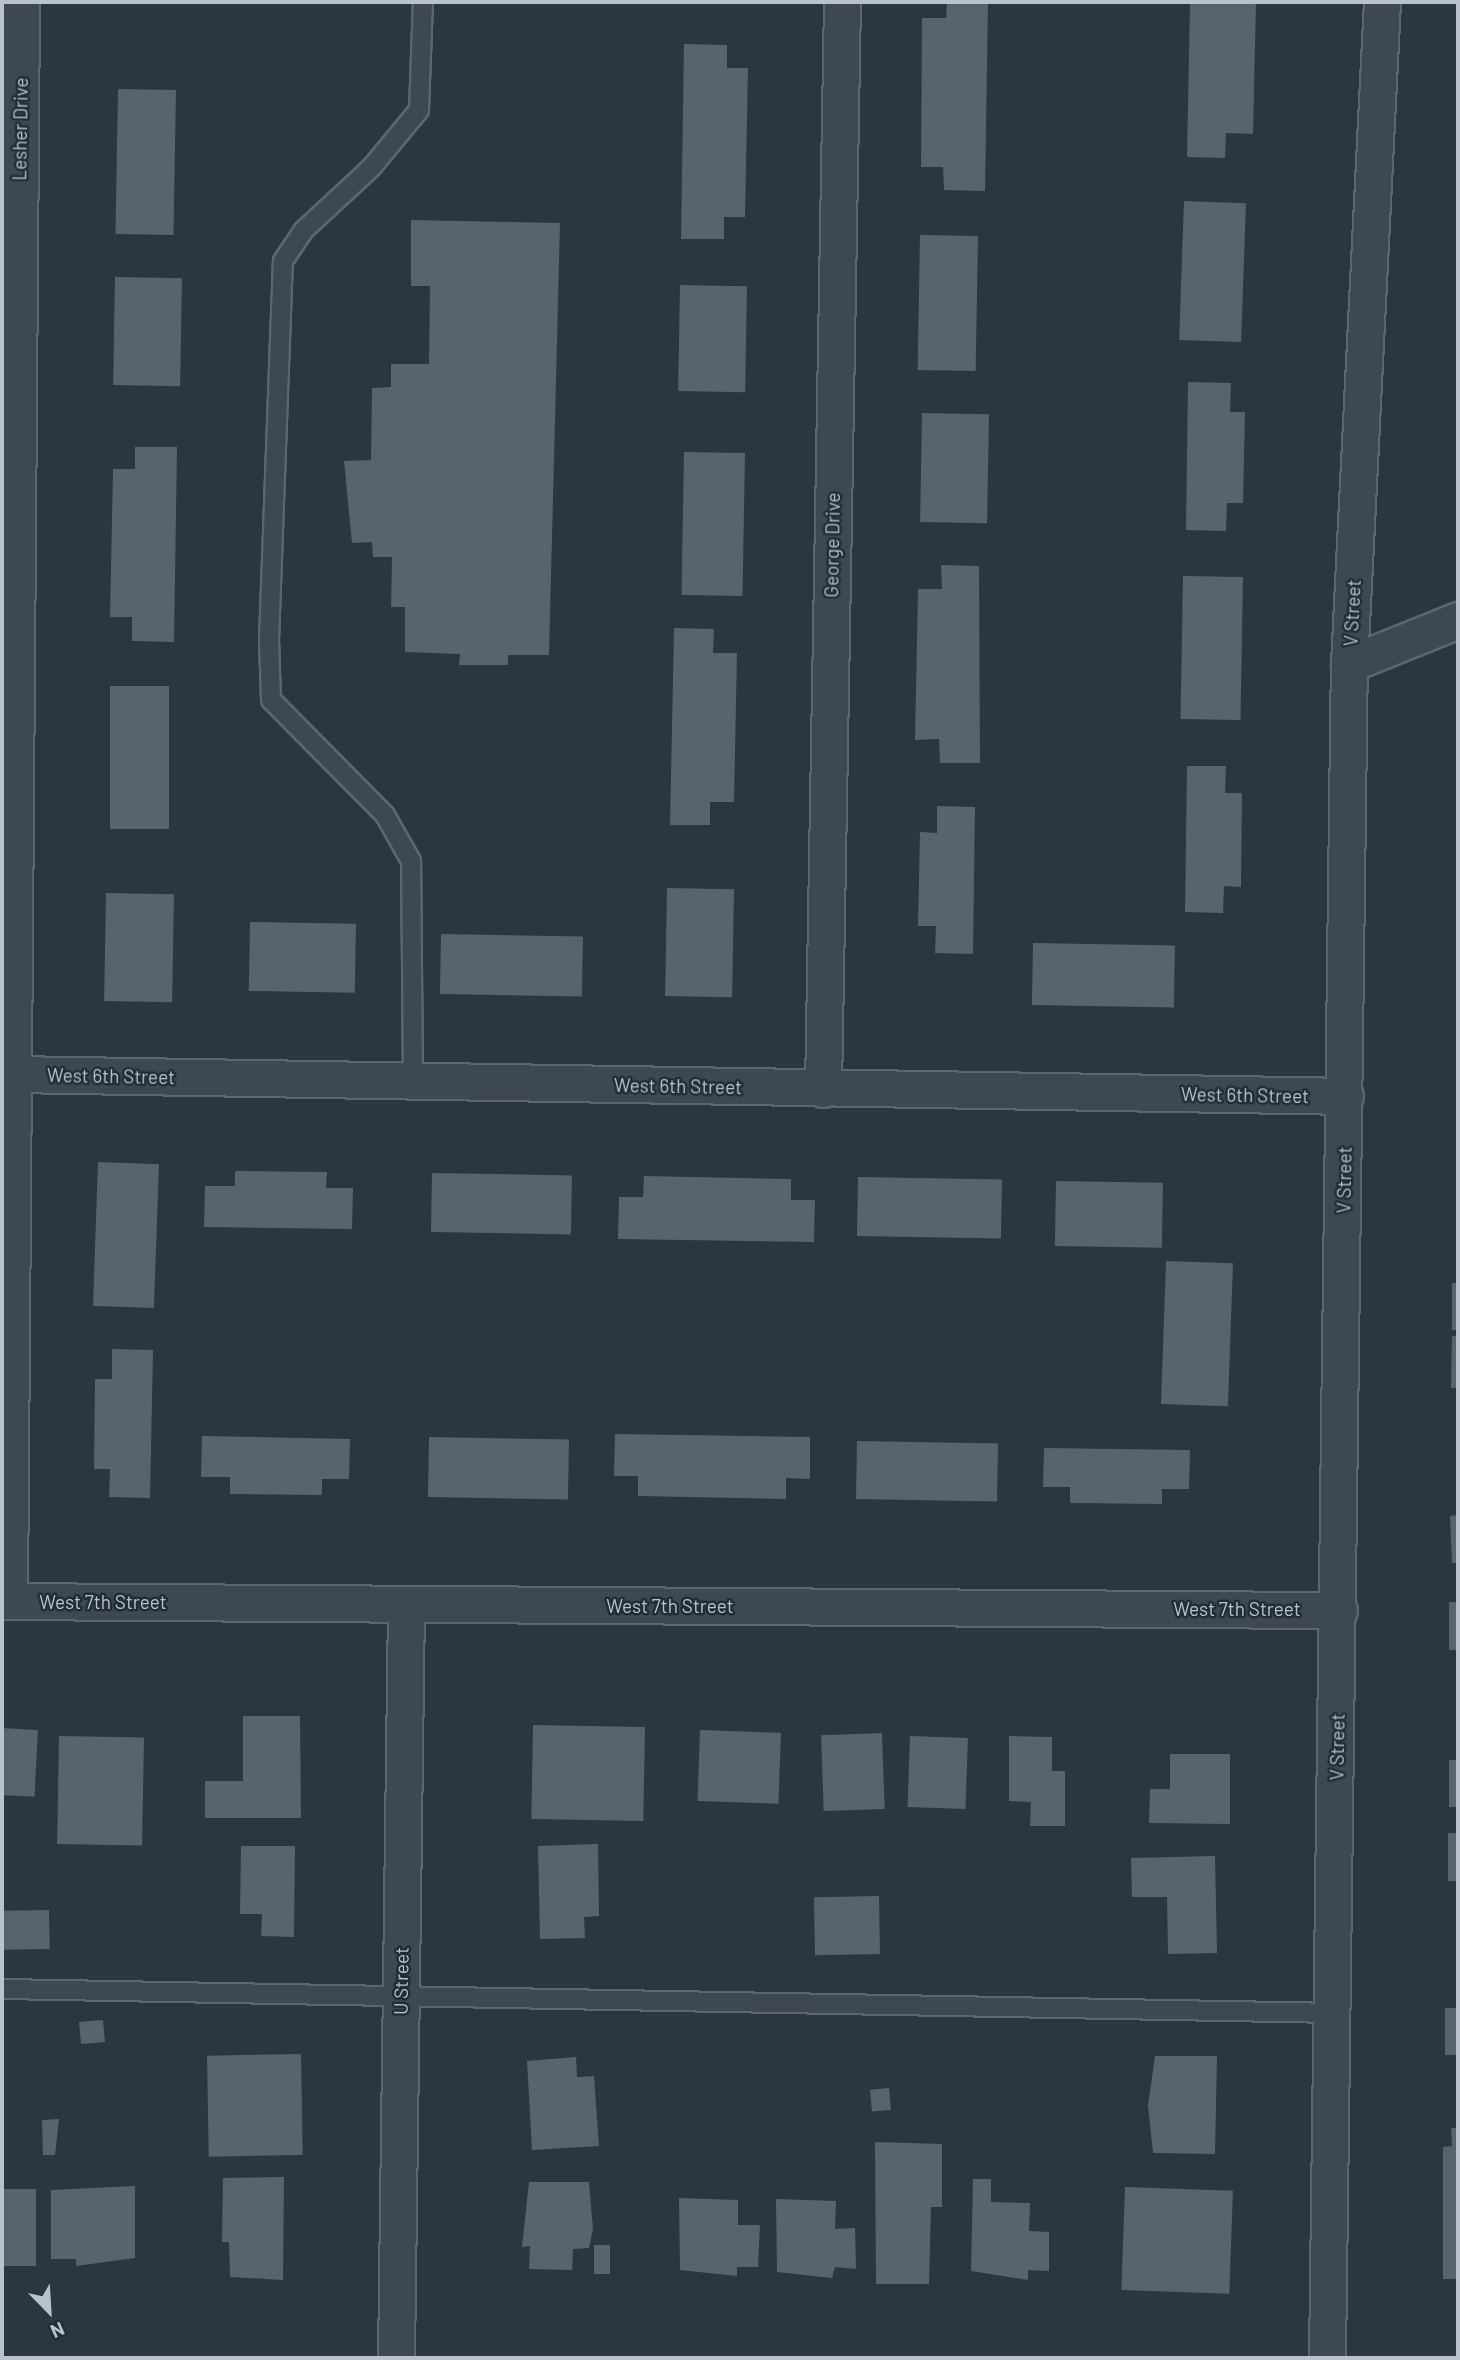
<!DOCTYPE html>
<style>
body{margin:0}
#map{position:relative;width:1460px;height:2360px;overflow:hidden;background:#293741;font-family:Barlow,sans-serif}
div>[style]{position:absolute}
.building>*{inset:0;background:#55646d;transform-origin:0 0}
.roads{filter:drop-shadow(2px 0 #5b666e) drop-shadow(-2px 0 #5b666e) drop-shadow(0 2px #5b666e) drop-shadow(0 -2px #5b666e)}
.service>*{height:18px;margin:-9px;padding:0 9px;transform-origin:9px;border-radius:9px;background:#3d4851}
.minor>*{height:35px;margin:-17.5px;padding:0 17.5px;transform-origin:17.5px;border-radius:17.5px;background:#3d4851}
span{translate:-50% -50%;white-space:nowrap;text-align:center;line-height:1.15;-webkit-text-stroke:5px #222d36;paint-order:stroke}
.street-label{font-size:19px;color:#bac3cb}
.frame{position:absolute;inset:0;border:4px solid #bac3cb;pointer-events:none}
.north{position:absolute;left:14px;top:2276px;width:70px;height:70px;-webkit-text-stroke:5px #222d36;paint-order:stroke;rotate:156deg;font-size:19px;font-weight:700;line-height:28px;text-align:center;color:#bac3cb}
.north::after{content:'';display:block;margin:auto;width:24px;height:32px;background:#bac3cb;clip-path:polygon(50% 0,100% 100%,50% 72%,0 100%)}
</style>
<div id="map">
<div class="building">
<div style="clip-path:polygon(947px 2px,988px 2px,985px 191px,944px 190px,943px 167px,921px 167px,922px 18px,946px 18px)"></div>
<div style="clip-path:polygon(1190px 2px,1256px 2px,1253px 134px,1226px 133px,1225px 158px,1187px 157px)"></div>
<div style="clip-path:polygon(684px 44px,727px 45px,727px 68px,748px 68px,745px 217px,724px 217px,724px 239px,681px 239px)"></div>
<div style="left:118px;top:89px;width:58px;height:145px;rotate:1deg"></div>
<div style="left:1184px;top:201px;width:62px;height:139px;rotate:2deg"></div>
<div style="clip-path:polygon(411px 220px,560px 223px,549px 655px,508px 655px,508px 665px,459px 665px,460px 654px,405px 652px,405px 607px,391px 607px,392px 557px,373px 557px,372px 542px,352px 543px,344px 461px,371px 460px,372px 388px,391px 387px,391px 364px,429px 364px,430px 286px,411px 286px)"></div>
<div style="left:920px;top:235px;width:58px;height:135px;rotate:1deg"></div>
<div style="left:115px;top:277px;width:67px;height:108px;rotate:1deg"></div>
<div style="left:680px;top:285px;width:67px;height:106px;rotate:1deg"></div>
<div style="clip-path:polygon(1188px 382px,1231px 383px,1230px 412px,1245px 412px,1243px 503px,1227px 503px,1226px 531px,1186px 530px)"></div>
<div style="left:922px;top:413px;width:67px;height:109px;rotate:1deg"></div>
<div style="clip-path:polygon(135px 447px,177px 447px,174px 642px,132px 641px,132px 617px,110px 617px,113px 469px,135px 469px)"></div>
<div style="left:684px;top:452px;width:61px;height:143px;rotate:1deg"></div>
<div style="clip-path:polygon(941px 565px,979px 566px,980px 763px,940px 763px,939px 739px,915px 740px,918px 589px,942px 589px)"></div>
<div style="left:1183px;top:576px;width:60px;height:143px;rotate:1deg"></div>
<div style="clip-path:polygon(674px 628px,714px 629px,713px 653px,737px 653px,734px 802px,710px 802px,710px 825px,670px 825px)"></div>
<div style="left:110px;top:686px;width:59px;height:143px"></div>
<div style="clip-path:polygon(1187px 766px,1226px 766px,1225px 793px,1242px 793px,1241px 887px,1224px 886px,1223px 913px,1185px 912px)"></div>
<div style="clip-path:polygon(937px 806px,975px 807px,973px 954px,935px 953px,936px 926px,918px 926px,920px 832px,937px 833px)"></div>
<div style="left:667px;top:888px;width:67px;height:108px;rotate:1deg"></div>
<div style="left:106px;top:893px;width:68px;height:108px;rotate:1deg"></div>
<div style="left:250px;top:922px;width:106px;height:69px;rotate:1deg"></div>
<div style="left:441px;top:934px;width:142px;height:60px;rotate:1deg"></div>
<div style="left:1033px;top:943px;width:142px;height:62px;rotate:1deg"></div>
<div style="left:98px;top:1162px;width:61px;height:144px;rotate:2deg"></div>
<div style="clip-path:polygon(235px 1171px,327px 1172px,326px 1188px,353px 1188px,352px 1229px,204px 1227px,205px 1186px,235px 1186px)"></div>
<div style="left:432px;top:1173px;width:140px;height:59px;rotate:1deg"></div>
<div style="clip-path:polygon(644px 1176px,791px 1179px,791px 1200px,815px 1200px,814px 1242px,618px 1239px,619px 1197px,643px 1197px)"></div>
<div style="left:858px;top:1177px;width:144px;height:59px;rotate:1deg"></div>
<div style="left:1056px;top:1181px;width:107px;height:65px;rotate:1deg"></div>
<div style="left:1166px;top:1261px;width:67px;height:143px;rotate:2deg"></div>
<div style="left:1452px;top:1283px;width:6px;height:47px"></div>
<div style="clip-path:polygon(1452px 1336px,1458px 1336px,1458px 1388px,1451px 1388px)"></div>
<div style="clip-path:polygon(112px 1349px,153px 1350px,150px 1498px,109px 1497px,110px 1469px,94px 1469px,95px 1379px,112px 1379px)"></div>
<div style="clip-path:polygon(615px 1434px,810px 1437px,810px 1479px,786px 1478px,786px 1499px,638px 1496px,638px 1476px,614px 1476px)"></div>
<div style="clip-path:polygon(202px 1436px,350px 1439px,349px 1479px,322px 1479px,322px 1495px,230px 1494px,230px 1477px,201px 1477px)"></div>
<div style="left:429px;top:1437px;width:140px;height:60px;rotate:1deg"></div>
<div style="left:857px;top:1441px;width:141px;height:58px;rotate:1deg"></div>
<div style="clip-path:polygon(1044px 1448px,1190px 1450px,1189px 1489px,1162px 1489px,1162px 1504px,1070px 1503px,1070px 1487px,1043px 1487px)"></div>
<div style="clip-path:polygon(1458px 1515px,1458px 1563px,1452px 1563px,1450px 1516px)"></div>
<div style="left:1449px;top:1602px;width:9px;height:48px"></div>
<div style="clip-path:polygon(243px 1716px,300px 1716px,301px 1818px,205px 1818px,205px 1781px,243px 1781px)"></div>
<div style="left:533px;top:1725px;width:112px;height:94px;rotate:1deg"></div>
<div style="left:2px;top:1728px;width:36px;height:67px;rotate:3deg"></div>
<div style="left:700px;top:1730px;width:81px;height:71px;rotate:2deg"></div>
<div style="left:882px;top:1733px;width:76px;height:61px;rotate:88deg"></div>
<div style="left:59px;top:1736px;width:85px;height:108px;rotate:1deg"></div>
<div style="left:910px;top:1736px;width:58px;height:71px;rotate:2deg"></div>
<div style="clip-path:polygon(1009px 1736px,1052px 1737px,1052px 1771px,1065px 1771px,1065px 1826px,1030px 1826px,1031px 1802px,1009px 1801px)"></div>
<div style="clip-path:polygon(1170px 1754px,1230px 1754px,1230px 1824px,1149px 1823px,1150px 1789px,1170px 1789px)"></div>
<div style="left:1449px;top:1760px;width:9px;height:47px"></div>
<div style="left:1448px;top:1833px;width:10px;height:48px"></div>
<div style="clip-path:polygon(598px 1844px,599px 1916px,584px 1917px,585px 1938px,540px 1939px,538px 1846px)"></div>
<div style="clip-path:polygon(241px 1846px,295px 1846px,294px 1937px,261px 1936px,262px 1914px,240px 1914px)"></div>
<div style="clip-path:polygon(1215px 1856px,1217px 1953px,1168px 1954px,1167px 1897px,1132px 1897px,1131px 1858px)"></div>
<div style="left:879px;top:1896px;width:58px;height:65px;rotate:89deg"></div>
<div style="left:49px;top:1910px;width:39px;height:47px;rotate:89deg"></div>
<div style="left:1445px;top:2008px;width:13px;height:47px"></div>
<div style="left:103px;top:2020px;width:22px;height:24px;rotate:85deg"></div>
<div style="left:301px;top:2054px;width:101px;height:94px;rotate:89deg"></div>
<div style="clip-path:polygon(1155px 2056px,1217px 2056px,1215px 2154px,1153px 2153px,1148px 2106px)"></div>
<div style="clip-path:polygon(576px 2057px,577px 2077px,594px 2076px,599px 2146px,532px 2150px,527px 2061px)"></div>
<div style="left:889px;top:2088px;width:22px;height:19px;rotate:85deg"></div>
<div style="clip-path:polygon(59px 2119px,55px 2155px,43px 2155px,42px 2120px)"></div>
<div style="clip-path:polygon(1451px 2128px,1458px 2128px,1458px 2279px,1443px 2279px,1443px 2147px,1452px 2146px)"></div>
<div style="clip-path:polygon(875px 2142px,942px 2144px,942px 2207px,931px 2207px,929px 2284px,876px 2284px)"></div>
<div style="clip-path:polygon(284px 2177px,283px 2280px,230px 2277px,229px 2242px,222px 2242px,223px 2178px)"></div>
<div style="clip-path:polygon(973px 2179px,991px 2179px,991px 2202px,1030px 2203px,1029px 2231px,1049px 2232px,1049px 2271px,1028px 2270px,1028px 2280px,971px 2271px)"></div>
<div style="clip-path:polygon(529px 2182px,589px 2182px,593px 2229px,589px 2248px,573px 2249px,572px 2270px,529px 2269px,530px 2246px,522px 2247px)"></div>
<div style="clip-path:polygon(135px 2186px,135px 2258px,76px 2266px,76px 2259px,51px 2259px,51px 2190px)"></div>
<div style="left:1125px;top:2187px;width:108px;height:103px;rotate:2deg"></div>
<div style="left:2px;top:2189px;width:34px;height:77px"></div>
<div style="clip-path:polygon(679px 2198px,738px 2200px,738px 2225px,760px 2225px,758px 2267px,737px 2267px,737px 2276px,680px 2270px)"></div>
<div style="clip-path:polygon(776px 2199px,836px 2201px,835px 2229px,855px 2228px,856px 2269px,835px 2267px,832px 2278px,777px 2272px)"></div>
<div style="left:594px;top:2245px;width:16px;height:29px"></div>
</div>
<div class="roads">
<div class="service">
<div style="left:413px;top:1081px;width:220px;rotate:-90.5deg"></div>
<div style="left:411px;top:861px;width:53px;rotate:-119.5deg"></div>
<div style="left:385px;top:815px;width:162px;rotate:-134.7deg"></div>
<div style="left:271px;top:700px;width:60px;rotate:-91.9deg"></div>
<div style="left:269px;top:640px;width:379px;rotate:-87.9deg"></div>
<div style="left:283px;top:261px;width:37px;rotate:-56deg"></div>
<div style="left:304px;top:230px;width:91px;rotate:-42.8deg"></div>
<div style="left:371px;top:168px;width:75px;rotate:-50.4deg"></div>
<div style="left:419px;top:110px;width:108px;rotate:-87.9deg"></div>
<div style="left:2px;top:1989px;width:1331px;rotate:1.03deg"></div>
</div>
<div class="minor">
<div style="left:1349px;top:664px;width:118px;rotate:-22deg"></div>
<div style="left:11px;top:1074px;width:1334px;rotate:0.94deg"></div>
<div style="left:823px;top:1089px;width:1087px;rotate:-89deg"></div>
<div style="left:2px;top:1601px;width:1337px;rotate:0.39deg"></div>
<div style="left:9px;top:1601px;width:1599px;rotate:-89.57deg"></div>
<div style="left:396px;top:2358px;width:754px;rotate:-89.24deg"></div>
<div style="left:1327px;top:2358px;width:1694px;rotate:-89.26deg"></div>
<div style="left:1349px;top:664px;width:663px;rotate:-87.15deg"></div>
</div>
</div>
<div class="street-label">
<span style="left:20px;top:129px;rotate:-89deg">Lesher Drive</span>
<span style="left:832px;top:545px;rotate:-89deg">George Drive</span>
<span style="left:1352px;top:613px;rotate:-87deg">V Street</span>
<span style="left:111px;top:1076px;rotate:1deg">West 6th Street</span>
<span style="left:678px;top:1086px;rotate:1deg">West 6th Street</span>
<span style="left:1245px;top:1095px;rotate:1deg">West 6th Street</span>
<span style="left:1344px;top:1180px;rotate:-89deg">V Street</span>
<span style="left:103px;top:1602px">West 7th Street</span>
<span style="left:670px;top:1606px">West 7th Street</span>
<span style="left:1237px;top:1609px">West 7th Street</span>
<span style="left:1337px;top:1747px;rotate:-89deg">V Street</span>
<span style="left:401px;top:1981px;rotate:-89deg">U Street</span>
</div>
<div class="frame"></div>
<div class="north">N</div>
</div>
